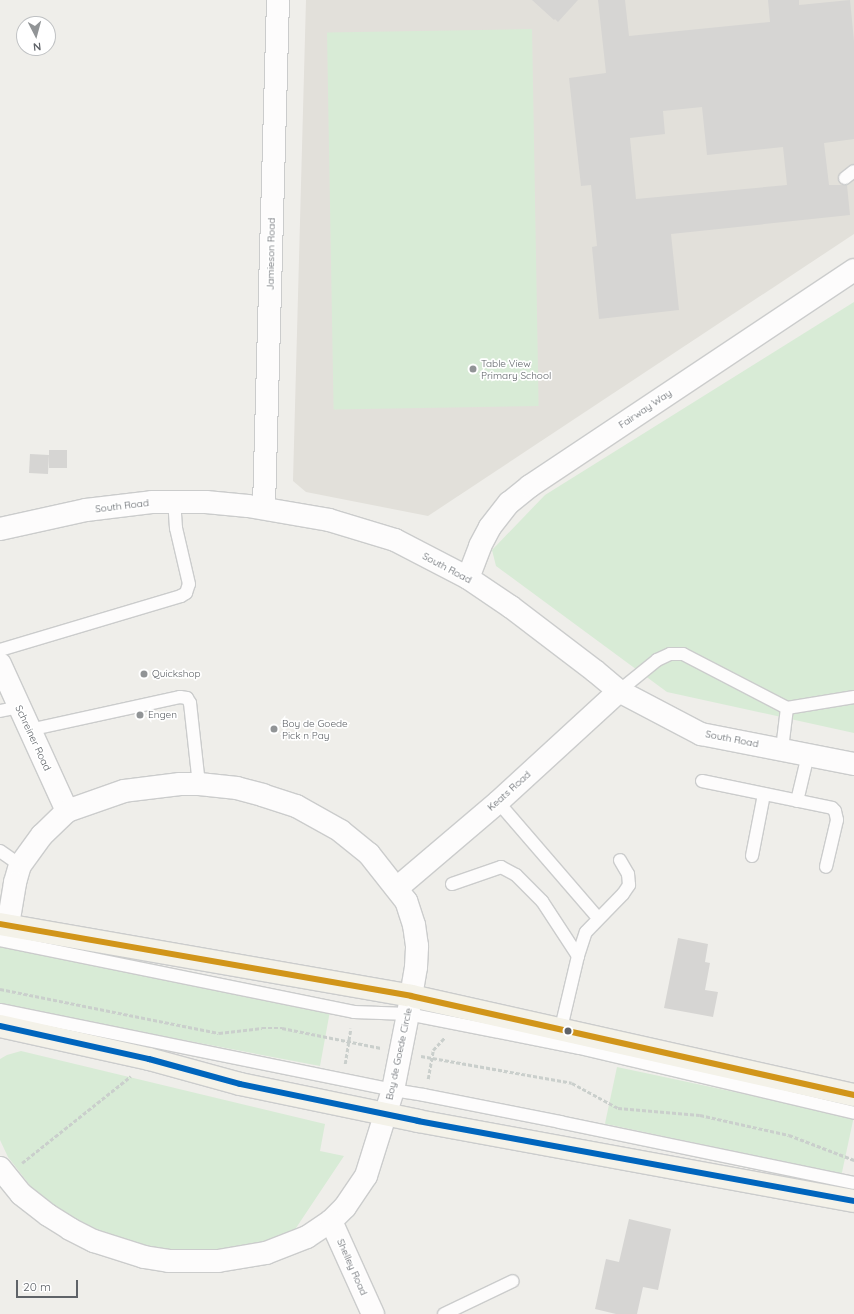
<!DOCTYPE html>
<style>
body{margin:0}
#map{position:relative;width:854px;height:1314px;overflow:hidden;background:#efeeea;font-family:Quicksand,sans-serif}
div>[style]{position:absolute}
.education>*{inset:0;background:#e2e0da}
.green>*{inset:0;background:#d8ebd6;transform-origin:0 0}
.building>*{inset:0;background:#d6d5d3;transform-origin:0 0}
.path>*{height:2.5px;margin-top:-1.25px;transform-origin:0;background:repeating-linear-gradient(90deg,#cacfcc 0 4px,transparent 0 6px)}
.roads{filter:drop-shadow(1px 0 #cbcccc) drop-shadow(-1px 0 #cbcccc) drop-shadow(0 1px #cbcccc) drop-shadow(0 -1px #cbcccc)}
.service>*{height:12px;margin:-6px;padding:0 6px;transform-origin:6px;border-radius:6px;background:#fdfcfc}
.minor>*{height:22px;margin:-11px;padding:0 11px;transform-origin:11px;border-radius:11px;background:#fdfcfc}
.primary>*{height:22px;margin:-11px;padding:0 11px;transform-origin:11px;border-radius:11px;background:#f4f2e9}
.bus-1>*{height:6px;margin:-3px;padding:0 3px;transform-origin:3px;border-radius:3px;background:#d1951a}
.bus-2>*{height:6px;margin:-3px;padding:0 3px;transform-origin:3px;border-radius:3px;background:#0065bd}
.dots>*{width:11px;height:11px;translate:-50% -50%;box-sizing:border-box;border:2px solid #fff;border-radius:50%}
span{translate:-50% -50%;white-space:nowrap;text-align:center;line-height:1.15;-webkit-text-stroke:3.5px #fff;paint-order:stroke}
.street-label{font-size:10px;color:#5f6368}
.poi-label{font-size:10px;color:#5f6368}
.left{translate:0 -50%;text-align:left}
.north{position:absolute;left:16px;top:16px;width:40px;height:40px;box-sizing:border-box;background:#fff;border:1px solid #bfc1c3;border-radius:50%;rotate:174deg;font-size:11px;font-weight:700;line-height:16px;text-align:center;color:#5f6368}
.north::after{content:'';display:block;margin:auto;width:14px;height:18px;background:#919496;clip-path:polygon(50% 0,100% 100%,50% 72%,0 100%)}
.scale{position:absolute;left:16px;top:1280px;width:62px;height:18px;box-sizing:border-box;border:2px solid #5f6368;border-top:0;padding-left:5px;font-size:12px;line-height:14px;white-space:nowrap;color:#5f6368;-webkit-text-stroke:3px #fff;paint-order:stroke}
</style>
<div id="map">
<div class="education">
<div style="clip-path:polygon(306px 0,854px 0,854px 234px,428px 516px,306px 492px,293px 481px)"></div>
</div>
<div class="green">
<div style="left:532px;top:29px;width:377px;height:205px;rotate:89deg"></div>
<div style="clip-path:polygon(854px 302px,854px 733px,667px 692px,496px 566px,492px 550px,545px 495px)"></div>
<div style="clip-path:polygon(0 940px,330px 1011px,320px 1066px,0 1005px)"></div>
<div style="clip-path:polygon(21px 1051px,325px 1124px,320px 1151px,344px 1156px,294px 1231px,271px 1240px,220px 1251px,169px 1250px,145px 1245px,121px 1238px,101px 1231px,64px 1214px,32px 1188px,8px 1157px,0 1140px,0 1059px,7px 1055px)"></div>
<div style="left:617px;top:1067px;width:242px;height:58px;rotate:12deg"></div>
</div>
<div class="building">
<div style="clip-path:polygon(532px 0,578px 0,558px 22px,555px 19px,554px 20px)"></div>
<div style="clip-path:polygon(evenodd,598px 0,625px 0,629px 36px,770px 22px,768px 0,799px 0,799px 5px,850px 0,854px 41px,854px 139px,824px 143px,829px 185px,847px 185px,850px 215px,671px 234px,679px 310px,599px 319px,592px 247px,597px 246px,591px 185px,581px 186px,569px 78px,606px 73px,598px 0,702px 107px,707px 155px,783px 147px,787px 185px,636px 199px,630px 138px,665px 134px,663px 111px,702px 107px)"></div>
<div style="left:49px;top:450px;width:18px;height:18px"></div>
<div style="left:30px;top:454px;width:19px;height:19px;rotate:3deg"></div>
<div style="clip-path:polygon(678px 938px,708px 944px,705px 962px,710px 963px,705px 990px,718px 992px,713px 1017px,664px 1008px)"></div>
<div style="clip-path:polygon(629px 1219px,671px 1229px,658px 1290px,643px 1287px,637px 1314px,616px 1314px,595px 1309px,606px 1259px,619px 1262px)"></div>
</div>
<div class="path">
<div style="left:0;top:989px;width:223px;rotate:11.4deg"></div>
<div style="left:219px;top:1033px;width:43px;rotate:-6.6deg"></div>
<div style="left:262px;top:1028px;width:20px"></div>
<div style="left:282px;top:1028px;width:101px;rotate:11.4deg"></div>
<div style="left:421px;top:1056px;width:153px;rotate:10.1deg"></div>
<div style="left:572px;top:1083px;width:52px;rotate:28.5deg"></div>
<div style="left:618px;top:1108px;width:82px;rotate:4.9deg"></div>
<div style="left:700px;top:1115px;width:91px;rotate:12.7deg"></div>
<div style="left:789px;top:1135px;width:70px;rotate:21deg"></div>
<div style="left:345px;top:1064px;width:36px;rotate:-81deg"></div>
<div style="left:428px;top:1079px;width:29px;rotate:-80deg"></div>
<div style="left:433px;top:1050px;width:18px;rotate:-47deg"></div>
<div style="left:22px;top:1163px;width:139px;rotate:-38.6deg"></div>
</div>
<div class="roads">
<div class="service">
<div style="left:845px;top:178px;width:11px;rotate:-38deg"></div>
<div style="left:0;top:650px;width:189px;rotate:-16.6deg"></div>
<div style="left:181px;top:596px;width:6px;rotate:-31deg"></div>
<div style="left:186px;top:593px;width:9px;rotate:-72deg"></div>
<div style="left:189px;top:584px;width:57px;rotate:-103.1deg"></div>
<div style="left:176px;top:528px;width:26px;rotate:-94deg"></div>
<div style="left:619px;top:691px;width:49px;rotate:-39.2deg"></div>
<div style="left:657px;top:660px;width:14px;rotate:-25deg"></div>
<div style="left:670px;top:654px;width:13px"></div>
<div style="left:683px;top:654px;width:117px;rotate:27.4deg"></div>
<div style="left:787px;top:708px;width:41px;rotate:97deg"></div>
<div style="left:787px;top:708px;width:68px;rotate:-9.3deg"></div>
<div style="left:0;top:711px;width:19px;rotate:-12deg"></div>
<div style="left:29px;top:730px;width:155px;rotate:-12.3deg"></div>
<div style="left:180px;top:697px;width:7px;rotate:8deg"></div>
<div style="left:187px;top:698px;width:6px;rotate:59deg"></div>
<div style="left:190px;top:703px;width:81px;rotate:83.7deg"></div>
<div style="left:702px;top:781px;width:133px;rotate:11.7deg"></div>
<div style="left:832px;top:808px;width:4px;rotate:45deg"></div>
<div style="left:835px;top:811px;width:9px;rotate:77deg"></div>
<div style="left:837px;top:820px;width:48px;rotate:103.2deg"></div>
<div style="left:797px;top:801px;width:47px;rotate:-76.6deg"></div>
<div style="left:498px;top:802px;width:153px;rotate:49.2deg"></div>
<div style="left:0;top:851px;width:24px;rotate:35deg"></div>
<div style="left:752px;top:856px;width:63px;rotate:-79deg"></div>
<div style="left:452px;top:884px;width:52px;rotate:-19.1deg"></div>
<div style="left:501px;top:867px;width:17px;rotate:28deg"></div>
<div style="left:516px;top:875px;width:37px;rotate:45deg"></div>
<div style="left:542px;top:901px;width:66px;rotate:56.8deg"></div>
<div style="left:0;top:940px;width:361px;rotate:11.5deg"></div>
<div style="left:354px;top:1012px;width:54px;rotate:2.1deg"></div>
<div style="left:408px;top:1014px;width:175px;rotate:11.2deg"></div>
<div style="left:580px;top:1048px;width:282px;rotate:13.3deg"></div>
<div style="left:0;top:1010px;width:401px;rotate:11.5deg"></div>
<div style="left:393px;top:1090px;width:31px;rotate:9deg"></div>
<div style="left:424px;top:1095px;width:139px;rotate:11.2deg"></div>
<div style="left:560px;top:1122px;width:300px;rotate:11.7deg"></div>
<div style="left:561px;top:1028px;width:74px;rotate:-76.7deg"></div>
<div style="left:578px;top:956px;width:25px;rotate:-72deg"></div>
<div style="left:586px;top:932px;width:53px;rotate:-45.8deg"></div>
<div style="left:623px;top:894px;width:11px;rotate:-56deg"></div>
<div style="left:629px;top:885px;width:11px;rotate:-95deg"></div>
<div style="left:628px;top:874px;width:16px;rotate:-120deg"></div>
<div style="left:444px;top:1314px;width:76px;rotate:-25.6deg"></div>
</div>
<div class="minor">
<div style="left:264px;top:507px;width:507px;rotate:-88.42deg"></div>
<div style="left:0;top:529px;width:88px;rotate:-12.5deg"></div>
<div style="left:86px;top:510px;width:66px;rotate:-6.9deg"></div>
<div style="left:152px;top:502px;width:54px"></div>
<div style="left:206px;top:502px;width:42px;rotate:5.4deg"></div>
<div style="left:248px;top:506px;width:82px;rotate:9.8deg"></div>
<div style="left:329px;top:520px;width:69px;rotate:16.9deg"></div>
<div style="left:395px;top:540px;width:82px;rotate:27.5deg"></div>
<div style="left:468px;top:578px;width:52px;rotate:34deg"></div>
<div style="left:511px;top:607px;width:106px;rotate:37.3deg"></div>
<div style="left:595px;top:671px;width:31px;rotate:40deg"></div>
<div style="left:619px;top:691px;width:93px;rotate:27.7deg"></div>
<div style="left:701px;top:734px;width:156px;rotate:11.1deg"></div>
<div style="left:468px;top:578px;width:34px;rotate:-69deg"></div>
<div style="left:480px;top:546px;width:21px;rotate:-62deg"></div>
<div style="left:490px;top:527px;width:31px;rotate:-52deg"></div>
<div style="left:509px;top:503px;width:27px;rotate:-39deg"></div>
<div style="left:530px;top:486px;width:389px;rotate:-33.7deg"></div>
<div style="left:0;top:664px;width:162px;rotate:65.5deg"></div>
<div style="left:397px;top:888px;width:133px;rotate:-40.4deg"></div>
<div style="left:498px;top:802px;width:164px;rotate:-42.5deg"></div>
<div style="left:0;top:1168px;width:33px;rotate:51deg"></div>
<div style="left:21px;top:1194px;width:34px;rotate:38deg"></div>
<div style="left:48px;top:1215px;width:26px;rotate:32deg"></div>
<div style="left:70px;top:1229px;width:27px;rotate:27deg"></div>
<div style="left:94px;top:1241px;width:52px;rotate:17.7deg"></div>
<div style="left:144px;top:1257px;width:25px;rotate:9deg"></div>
<div style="left:169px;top:1261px;width:49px"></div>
<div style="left:218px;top:1261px;width:49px;rotate:-9.5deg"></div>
<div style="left:266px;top:1253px;width:44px;rotate:-21.3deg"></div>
<div style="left:307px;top:1237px;width:29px;rotate:-34deg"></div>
<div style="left:331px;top:1221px;width:20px;rotate:-45deg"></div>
<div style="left:345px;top:1207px;width:37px;rotate:-56deg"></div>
<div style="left:366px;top:1176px;width:90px;rotate:-72.6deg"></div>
<div style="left:393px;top:1090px;width:77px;rotate:-78.8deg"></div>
<div style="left:408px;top:1014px;width:48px;rotate:-80.3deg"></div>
<div style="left:416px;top:967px;width:21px;rotate:-87deg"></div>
<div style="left:417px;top:946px;width:21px;rotate:-98deg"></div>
<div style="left:414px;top:925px;width:25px;rotate:-108deg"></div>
<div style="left:406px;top:901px;width:60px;rotate:-128.2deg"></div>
<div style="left:369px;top:854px;width:36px;rotate:-141deg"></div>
<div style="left:341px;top:831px;width:51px;rotate:-150.9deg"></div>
<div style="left:296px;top:806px;width:35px;rotate:-162deg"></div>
<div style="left:263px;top:795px;width:27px;rotate:-165deg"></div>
<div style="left:237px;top:788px;width:38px;rotate:-174deg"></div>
<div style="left:199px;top:784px;width:19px;rotate:180deg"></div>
<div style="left:180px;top:784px;width:56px;rotate:172.9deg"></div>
<div style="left:124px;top:791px;width:60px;rotate:160.7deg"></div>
<div style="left:67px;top:811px;width:35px;rotate:136deg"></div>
<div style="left:42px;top:835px;width:37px;rotate:126deg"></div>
<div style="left:20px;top:865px;width:19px;rotate:106deg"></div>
<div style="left:15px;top:883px;width:43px;rotate:99.5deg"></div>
<div style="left:331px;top:1221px;width:102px;rotate:65.7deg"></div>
</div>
<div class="primary">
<div style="left:0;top:924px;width:417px;rotate:9.9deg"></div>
<div style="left:411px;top:996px;width:454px;rotate:12.6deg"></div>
<div style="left:0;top:1026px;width:153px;rotate:12.5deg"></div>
<div style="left:149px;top:1059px;width:94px;rotate:15.4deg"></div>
<div style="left:240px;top:1084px;width:182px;rotate:11.7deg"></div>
<div style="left:418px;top:1121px;width:443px;rotate:10.4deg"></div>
</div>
</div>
<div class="bus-1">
<div style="left:0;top:924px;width:417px;rotate:9.9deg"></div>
<div style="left:411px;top:996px;width:454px;rotate:12.6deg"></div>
</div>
<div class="bus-2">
<div style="left:0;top:1026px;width:153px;rotate:12.5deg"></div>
<div style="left:149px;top:1059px;width:94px;rotate:15.4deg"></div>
<div style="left:240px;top:1084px;width:182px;rotate:11.7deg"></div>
<div style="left:418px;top:1121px;width:443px;rotate:10.4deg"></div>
</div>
<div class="dots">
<div style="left:473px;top:369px;background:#919496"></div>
<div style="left:144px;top:674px;background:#919496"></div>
<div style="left:140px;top:715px;background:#919496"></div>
<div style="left:274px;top:729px;background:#919496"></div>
<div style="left:568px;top:1031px;background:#5f6368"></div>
</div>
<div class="street-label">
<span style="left:271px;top:254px;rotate:-89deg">Jamieson Road</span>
<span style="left:645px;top:409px;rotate:-34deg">Fairway Way</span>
<span style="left:122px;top:506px;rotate:-7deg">South Road</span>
<span style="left:447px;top:568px;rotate:28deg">South Road</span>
<span style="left:33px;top:738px;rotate:65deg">Schreiner Road</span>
<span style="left:732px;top:739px;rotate:11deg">South Road</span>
<span style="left:509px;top:791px;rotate:-42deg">Keats Road</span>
<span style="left:399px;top:1054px;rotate:-78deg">Boy de Goede Circle</span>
<span style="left:352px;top:1267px;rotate:66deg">Shelley Road</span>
</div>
<div class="poi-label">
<span class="left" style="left:481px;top:369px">Table View<br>Primary School</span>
<span class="left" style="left:152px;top:674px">Quickshop</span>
<span class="left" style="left:148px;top:715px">Engen</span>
<span class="left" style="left:282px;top:729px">Boy de Goede<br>Pick n Pay</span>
</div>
<div class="north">N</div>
<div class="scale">20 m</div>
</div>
